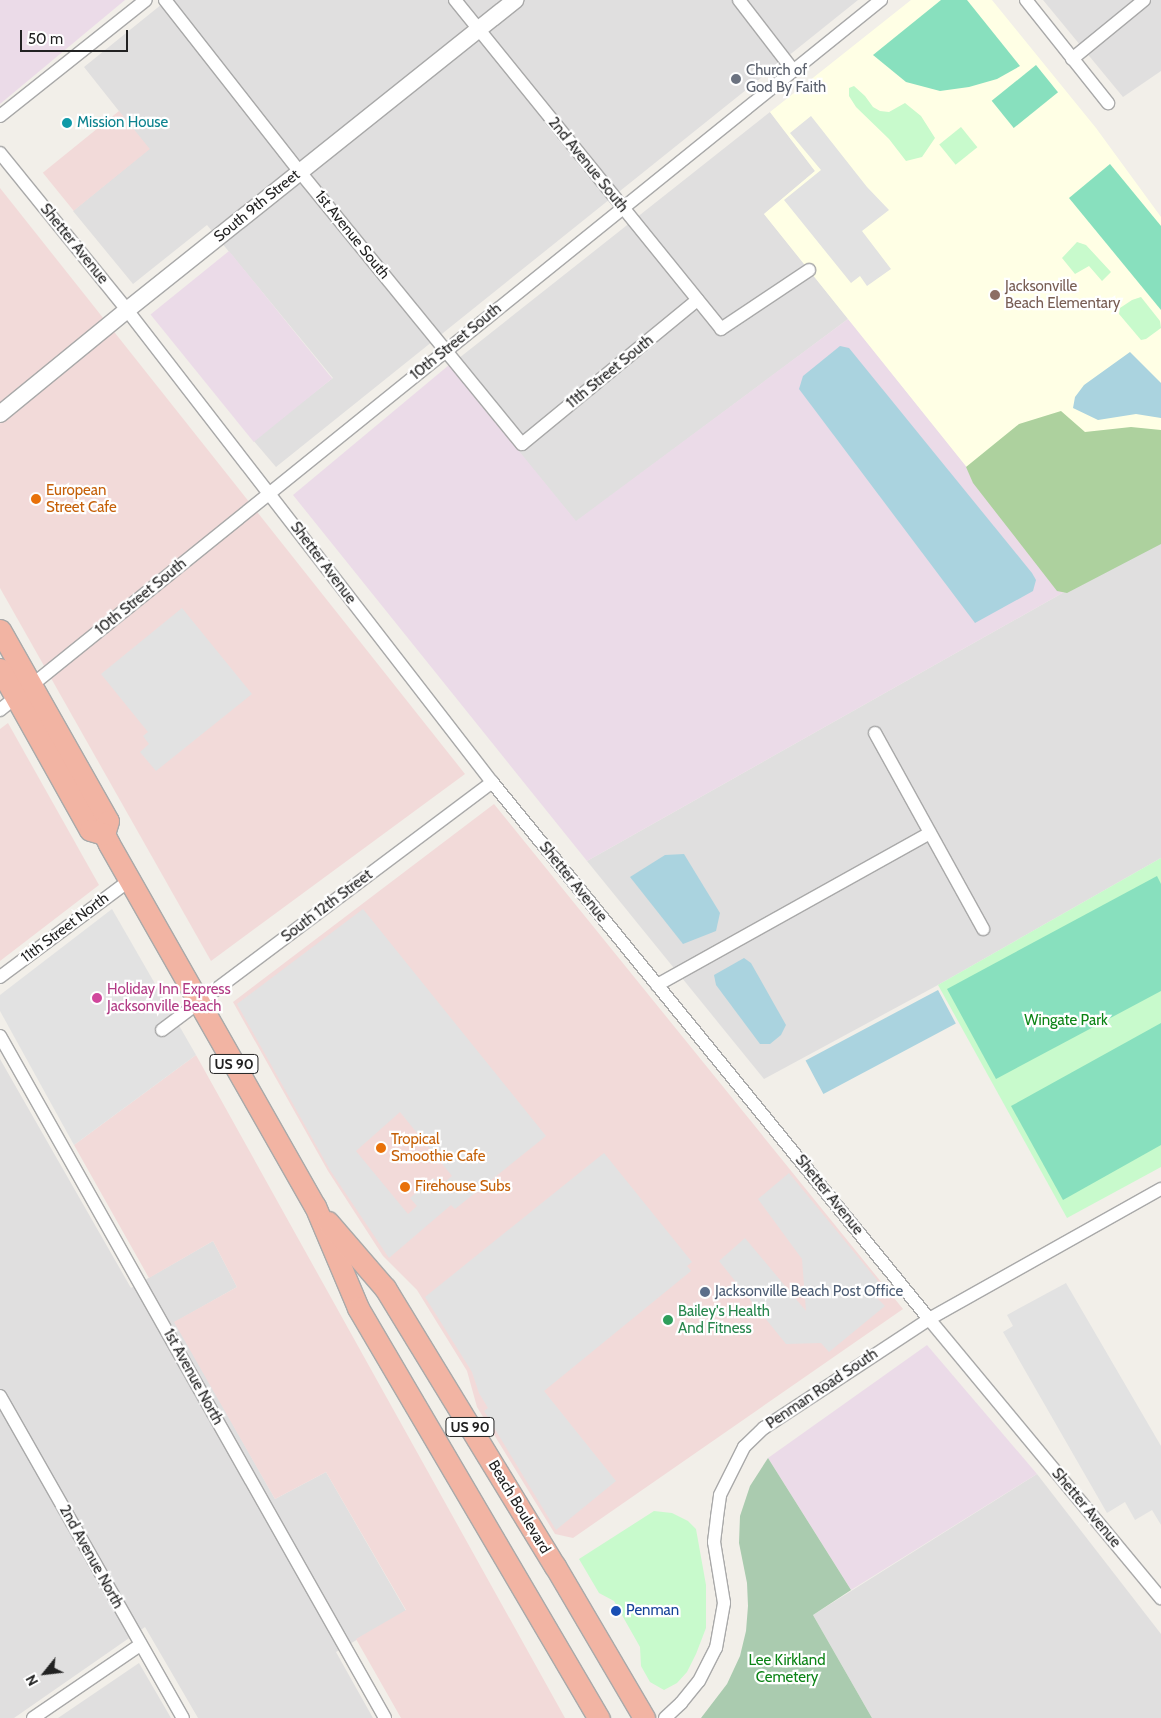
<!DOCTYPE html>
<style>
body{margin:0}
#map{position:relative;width:1161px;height:1718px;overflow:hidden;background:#f2efe9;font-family:Cabin,sans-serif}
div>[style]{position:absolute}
.residential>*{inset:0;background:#e0dfdf}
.commercial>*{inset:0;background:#f2dad9;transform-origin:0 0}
.industrial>*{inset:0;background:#ebdbe8;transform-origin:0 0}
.education>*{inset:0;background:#ffffe5}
.forest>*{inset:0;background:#add19e}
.cemetery>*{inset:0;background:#aacbaf}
.park>*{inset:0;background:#c8facc;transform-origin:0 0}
.pitch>*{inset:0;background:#88e0be;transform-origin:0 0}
.parking>*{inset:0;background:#e2e2e2}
.water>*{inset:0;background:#aad3df;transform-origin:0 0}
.roads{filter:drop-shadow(1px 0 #a9a9a9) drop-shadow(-1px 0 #a9a9a9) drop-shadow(0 1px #a9a9a9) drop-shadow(0 -1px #a9a9a9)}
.minor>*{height:12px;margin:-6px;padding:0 6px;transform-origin:6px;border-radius:6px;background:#fff}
.tertiary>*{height:16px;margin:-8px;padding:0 8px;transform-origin:8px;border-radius:8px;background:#fff}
.trunk>*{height:21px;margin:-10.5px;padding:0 10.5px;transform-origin:10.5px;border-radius:10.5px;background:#f2b4a3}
.dots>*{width:14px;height:14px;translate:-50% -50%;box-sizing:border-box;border:2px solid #fff;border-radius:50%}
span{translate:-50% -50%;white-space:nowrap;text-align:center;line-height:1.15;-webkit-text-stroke:4.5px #fff;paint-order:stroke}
.shield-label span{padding:1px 4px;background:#fff;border:1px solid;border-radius:4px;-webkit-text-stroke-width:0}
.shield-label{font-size:14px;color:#222;font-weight:700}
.worship-label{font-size:15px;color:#5b616d}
.left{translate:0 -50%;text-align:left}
.culture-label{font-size:15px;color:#0d838f}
.street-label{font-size:15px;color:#222}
.education-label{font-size:15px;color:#785e54}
.food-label{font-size:15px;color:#c56008}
.hotel-label{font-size:15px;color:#b23c85}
.park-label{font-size:15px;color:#0c8416}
.service-label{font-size:15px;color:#4e5e75}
.leisure-label{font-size:15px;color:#27864d}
.transit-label{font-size:15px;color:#164399}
.north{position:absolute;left:20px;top:1648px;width:50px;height:50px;-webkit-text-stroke:4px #fff;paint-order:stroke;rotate:241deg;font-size:14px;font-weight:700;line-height:20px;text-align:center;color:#222}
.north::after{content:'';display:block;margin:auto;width:18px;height:22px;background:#222;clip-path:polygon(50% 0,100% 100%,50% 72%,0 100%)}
.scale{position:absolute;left:20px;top:30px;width:108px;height:22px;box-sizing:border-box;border:2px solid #222;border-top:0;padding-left:6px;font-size:15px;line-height:18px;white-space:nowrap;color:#222;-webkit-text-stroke:4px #fff;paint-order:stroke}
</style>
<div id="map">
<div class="residential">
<div style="clip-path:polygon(167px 0,858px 0,276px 467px,253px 440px,333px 378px,207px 225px,133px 284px,73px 211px,149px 149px,84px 67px)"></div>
<div style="clip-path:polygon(1043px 0,1161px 0,1161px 71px,1123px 97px)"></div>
<div style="clip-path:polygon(770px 112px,815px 171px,764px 214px,848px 319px,576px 522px,449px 366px)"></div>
<div style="clip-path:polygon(1161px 540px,1161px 858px,938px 985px,764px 1079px,587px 861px,1066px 591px)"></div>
<div style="clip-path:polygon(0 1059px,131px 1288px,213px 1241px,237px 1287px,175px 1322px,275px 1499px,326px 1472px,406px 1611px,336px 1652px,373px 1718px,198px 1718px,145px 1627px,14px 1718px,0 1718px)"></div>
<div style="clip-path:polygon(1037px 1474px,1161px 1634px,1161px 1718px,872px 1718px,813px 1615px)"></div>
<div style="clip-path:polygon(139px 1663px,171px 1718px,58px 1718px)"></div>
</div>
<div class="commercial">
<div style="left:119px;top:111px;width:49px;height:98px;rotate:51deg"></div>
<div style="clip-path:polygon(0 188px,465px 774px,211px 961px,0 588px)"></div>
<div style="clip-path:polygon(8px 723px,99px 885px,0 961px,0 729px)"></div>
<div style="clip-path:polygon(494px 804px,903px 1309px,573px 1538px,555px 1534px,477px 1407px,467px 1371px,417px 1290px,383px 1256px,328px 1171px,233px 1002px)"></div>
<div style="clip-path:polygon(196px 1055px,565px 1718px,401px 1718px,356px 1639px,406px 1610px,326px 1472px,275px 1499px,174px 1322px,237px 1287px,213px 1241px,149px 1278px,74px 1145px)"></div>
</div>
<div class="industrial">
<div style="clip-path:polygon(0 0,125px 0,0 104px)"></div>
<div style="left:229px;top:251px;width:164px;height:101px;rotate:51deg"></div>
<div style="clip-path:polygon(848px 319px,1066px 591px,587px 861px,293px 495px,449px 365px,576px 521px)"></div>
<div style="clip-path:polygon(927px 1345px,1037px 1474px,851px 1590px,768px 1458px)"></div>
</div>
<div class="education">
<div style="clip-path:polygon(911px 0,992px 0,1096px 128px,1161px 217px,1161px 540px,1066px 591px,764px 214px,815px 171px,770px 112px)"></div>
</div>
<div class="forest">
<div style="clip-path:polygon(1061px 411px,1085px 432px,1131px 427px,1161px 430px,1161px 544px,1067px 593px,1057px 591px,973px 483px,966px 467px,1019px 424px)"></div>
</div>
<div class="cemetery">
<div style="clip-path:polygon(768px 1458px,851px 1590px,813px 1615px,872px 1718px,701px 1718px,727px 1684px,740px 1656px,746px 1631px,748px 1606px,747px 1583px,739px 1543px,740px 1516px,750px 1486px)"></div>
</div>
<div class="park">
<div style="clip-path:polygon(854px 86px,865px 96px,873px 107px,880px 111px,889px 112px,905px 103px,921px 116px,935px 138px,922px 157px,906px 161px,889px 139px,856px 107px,849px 96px,849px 88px)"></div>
<div style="left:961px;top:127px;width:26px;height:28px;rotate:51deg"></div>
<div style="clip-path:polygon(1077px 242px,1086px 245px,1111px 272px,1102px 281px,1089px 266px,1075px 274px,1062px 258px)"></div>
<div style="clip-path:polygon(1141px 297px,1160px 321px,1161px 328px,1146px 339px,1141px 340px,1119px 314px,1120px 308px,1132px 300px)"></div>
<div style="clip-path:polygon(1161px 858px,1161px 1167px,1067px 1218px,938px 985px)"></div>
<div style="clip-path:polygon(654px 1511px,672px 1513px,688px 1521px,696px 1529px,706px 1585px,706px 1628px,696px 1654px,687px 1672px,677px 1683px,664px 1690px,650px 1682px,641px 1666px,640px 1647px,614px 1601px,599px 1593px,579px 1559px)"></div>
</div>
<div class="pitch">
<div style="clip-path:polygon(941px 0,967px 0,1020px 66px,997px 79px,969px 87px,940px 91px,906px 82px,873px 55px)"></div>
<div style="left:1036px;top:65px;width:35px;height:57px;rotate:51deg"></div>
<div style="clip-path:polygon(1110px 164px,1161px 226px,1161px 310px,1069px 198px)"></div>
<div style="clip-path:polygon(1157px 876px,1161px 884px,1161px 991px,996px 1079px,947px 989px)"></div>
<div style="clip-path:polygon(1161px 1023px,1161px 1145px,1063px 1200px,1011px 1106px)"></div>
</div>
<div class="parking">
<div style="clip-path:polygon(811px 116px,867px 187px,889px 210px,862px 231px,891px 269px,867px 286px,860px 276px,851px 283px,784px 200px,821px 170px,790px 133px)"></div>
<div style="clip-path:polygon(182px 608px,252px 694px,156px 771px,140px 752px,149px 744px,143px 736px,148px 732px,101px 674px)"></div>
<div style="clip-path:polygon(112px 909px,196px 1055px,74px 1145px,0 1011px,0 995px)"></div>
<div style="clip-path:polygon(evenodd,363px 909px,546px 1136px,455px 1209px,451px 1205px,389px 1258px,330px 1170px,237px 1004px,363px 909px,400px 1112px,452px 1176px,440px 1186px,434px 1178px,410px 1198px,417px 1206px,408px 1214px,356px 1151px,400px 1112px)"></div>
<div style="clip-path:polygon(604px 1153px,692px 1262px,687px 1266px,691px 1271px,544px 1391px,616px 1481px,556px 1530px,484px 1411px,488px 1408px,479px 1393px,472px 1372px,425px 1297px)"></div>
<div style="clip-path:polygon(789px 1173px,886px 1291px,877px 1298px,885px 1306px,829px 1352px,821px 1343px,786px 1344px,719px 1261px,745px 1238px,806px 1311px,802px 1259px,758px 1199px)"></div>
<div style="clip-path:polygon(1066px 1283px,1161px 1446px,1161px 1525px,1152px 1510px,1135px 1520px,1125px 1502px,1107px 1513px,1003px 1332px,1013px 1326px,1007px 1315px)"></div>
</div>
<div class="water">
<div style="clip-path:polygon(840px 346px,849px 348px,1032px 573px,1036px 580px,1033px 591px,975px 623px,799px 389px,803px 376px)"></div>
<div style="clip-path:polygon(1130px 352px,1161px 383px,1161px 418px,1136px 414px,1098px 420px,1073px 408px,1075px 397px,1084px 385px)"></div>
<div style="clip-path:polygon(684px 854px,720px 913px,716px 931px,683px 944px,630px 877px,665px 855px)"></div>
<div style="clip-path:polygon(744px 958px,751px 963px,786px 1025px,781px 1035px,770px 1044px,760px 1044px,716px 985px,714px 975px)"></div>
<div style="left:938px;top:990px;width:38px;height:150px;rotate:62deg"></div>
</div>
<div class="roads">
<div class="minor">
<div style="left:165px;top:0;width:219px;rotate:51.9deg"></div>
<div style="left:300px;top:172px;width:351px;rotate:50.8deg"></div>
<div style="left:522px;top:444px;width:227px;rotate:-39.4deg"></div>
<div style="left:455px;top:0;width:423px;rotate:51deg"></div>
<div style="left:721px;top:329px;width:106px;rotate:-33.8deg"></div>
<div style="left:739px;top:0;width:88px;rotate:52.4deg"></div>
<div style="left:1026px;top:0;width:132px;rotate:51.5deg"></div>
<div style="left:1072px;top:59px;width:93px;rotate:-39.3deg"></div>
<div style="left:0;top:116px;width:186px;rotate:-38.5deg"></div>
<div style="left:0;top:153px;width:202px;rotate:51deg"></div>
<div style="left:127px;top:310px;width:597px;rotate:52.29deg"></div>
<div style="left:492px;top:782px;width:692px;rotate:50.86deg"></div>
<div style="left:929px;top:1319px;width:363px;rotate:50.3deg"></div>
<div style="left:32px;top:685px;width:1091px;rotate:-38.9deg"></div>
<div style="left:0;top:710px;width:21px;rotate:-39deg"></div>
<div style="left:875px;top:733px;width:224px;rotate:61.1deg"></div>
<div style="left:0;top:977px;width:162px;rotate:-36.7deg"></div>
<div style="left:657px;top:985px;width:312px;rotate:-29.1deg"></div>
<div style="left:162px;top:1030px;width:413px;rotate:-36.9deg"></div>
<div style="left:0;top:1036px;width:783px;rotate:60.55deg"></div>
<div style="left:0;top:1396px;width:370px;rotate:60.4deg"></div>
<div style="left:33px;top:1718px;width:130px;rotate:-34.3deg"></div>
<div style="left:665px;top:1718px;width:22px;rotate:-43deg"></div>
<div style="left:681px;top:1703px;width:28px;rotate:-51deg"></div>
<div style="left:699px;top:1681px;width:37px;rotate:-63deg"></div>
<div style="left:716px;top:1648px;width:46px;rotate:-79.9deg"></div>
<div style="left:724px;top:1603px;width:62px;rotate:-99.3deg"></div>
<div style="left:714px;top:1542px;width:25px;rotate:-83deg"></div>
<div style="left:717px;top:1517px;width:22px;rotate:-82deg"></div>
<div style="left:720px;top:1495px;width:54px;rotate:-63.4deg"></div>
<div style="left:744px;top:1447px;width:28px;rotate:-44deg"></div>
<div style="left:764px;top:1428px;width:198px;rotate:-33.4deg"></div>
<div style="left:929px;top:1319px;width:266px;rotate:-29.3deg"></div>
</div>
<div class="tertiary">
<div style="left:0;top:414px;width:164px;rotate:-39.3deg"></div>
<div style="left:127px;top:310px;width:497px;rotate:-38.6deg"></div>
</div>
<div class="trunk">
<div style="left:0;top:630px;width:219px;rotate:60.5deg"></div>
<div style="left:108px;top:821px;width:14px;rotate:107deg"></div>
<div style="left:104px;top:834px;width:11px;rotate:63deg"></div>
<div style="left:109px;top:844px;width:417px;rotate:60.4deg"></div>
<div style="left:315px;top:1206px;width:111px;rotate:67.1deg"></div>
<div style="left:358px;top:1308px;width:476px;rotate:59.6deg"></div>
<div style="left:0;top:669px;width:184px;rotate:60.8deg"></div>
<div style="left:90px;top:830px;width:15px;rotate:16deg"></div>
<div style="left:328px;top:1222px;width:87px;rotate:49.2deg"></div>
<div style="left:385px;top:1288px;width:326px;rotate:58.6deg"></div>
<div style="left:555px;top:1566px;width:176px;rotate:59.6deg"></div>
</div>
</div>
<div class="dots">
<div style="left:736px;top:79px;background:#6b7280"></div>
<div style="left:67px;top:123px;background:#0f9aa8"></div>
<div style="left:995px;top:295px;background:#8d6e63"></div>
<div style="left:36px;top:499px;background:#e8710a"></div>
<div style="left:97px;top:998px;background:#d1479c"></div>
<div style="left:381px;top:1148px;background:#e8710a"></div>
<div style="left:405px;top:1187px;background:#e8710a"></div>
<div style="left:705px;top:1292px;background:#5c6f8a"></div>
<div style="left:668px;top:1320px;background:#2e9e5b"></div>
<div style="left:616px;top:1611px;background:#1a4fb4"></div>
</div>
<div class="shield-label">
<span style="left:234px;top:1064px">US 90</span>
<span style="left:470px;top:1427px">US 90</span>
</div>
<div class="worship-label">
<span class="left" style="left:746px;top:79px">Church of<br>God By Faith</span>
</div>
<div class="culture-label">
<span class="left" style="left:77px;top:123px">Mission House</span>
</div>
<div class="street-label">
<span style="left:588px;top:165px;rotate:51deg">2nd Avenue South</span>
<span style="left:257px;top:206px;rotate:-39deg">South 9th Street</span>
<span style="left:352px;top:235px;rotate:51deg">1st Avenue South</span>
<span style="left:74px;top:244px;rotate:51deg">Shetter Avenue</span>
<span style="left:456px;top:342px;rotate:-39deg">10th Street South</span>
<span style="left:610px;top:372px;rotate:-39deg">11th Street South</span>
<span style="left:323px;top:563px;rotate:53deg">Shetter Avenue</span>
<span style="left:141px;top:597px;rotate:-39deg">10th Street South</span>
<span style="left:573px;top:882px;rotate:51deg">Shetter Avenue</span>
<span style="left:327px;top:906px;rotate:-37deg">South 12th Street</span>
<span style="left:65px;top:928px;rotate:-37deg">11th Street North</span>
<span style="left:829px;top:1195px;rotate:51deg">Shetter Avenue</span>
<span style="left:193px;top:1377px;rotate:61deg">1st Avenue North</span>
<span style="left:822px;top:1389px;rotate:-34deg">Penman Road South</span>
<span style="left:519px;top:1507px;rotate:59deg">Beach Boulevard</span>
<span style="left:1086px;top:1508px;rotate:50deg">Shetter Avenue</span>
<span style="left:91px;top:1557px;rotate:61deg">2nd Avenue North</span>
</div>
<div class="education-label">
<span class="left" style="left:1005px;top:295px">Jacksonville<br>Beach Elementary</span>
</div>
<div class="food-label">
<span class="left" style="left:46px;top:499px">European<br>Street Cafe</span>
<span class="left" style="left:391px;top:1148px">Tropical<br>Smoothie Cafe</span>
<span class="left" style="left:415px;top:1187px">Firehouse Subs</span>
</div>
<div class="hotel-label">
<span class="left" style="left:107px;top:998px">Holiday Inn Express<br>Jacksonville Beach</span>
</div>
<div class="park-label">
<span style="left:1066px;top:1021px">Wingate Park</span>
<span style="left:787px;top:1669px">Lee Kirkland<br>Cemetery</span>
</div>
<div class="service-label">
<span class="left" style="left:715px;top:1292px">Jacksonville Beach Post Office</span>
</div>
<div class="leisure-label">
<span class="left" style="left:678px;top:1320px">Bailey's Health<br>And Fitness</span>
</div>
<div class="transit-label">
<span class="left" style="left:626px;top:1611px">Penman</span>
</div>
<div class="north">N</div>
<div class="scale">50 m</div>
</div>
